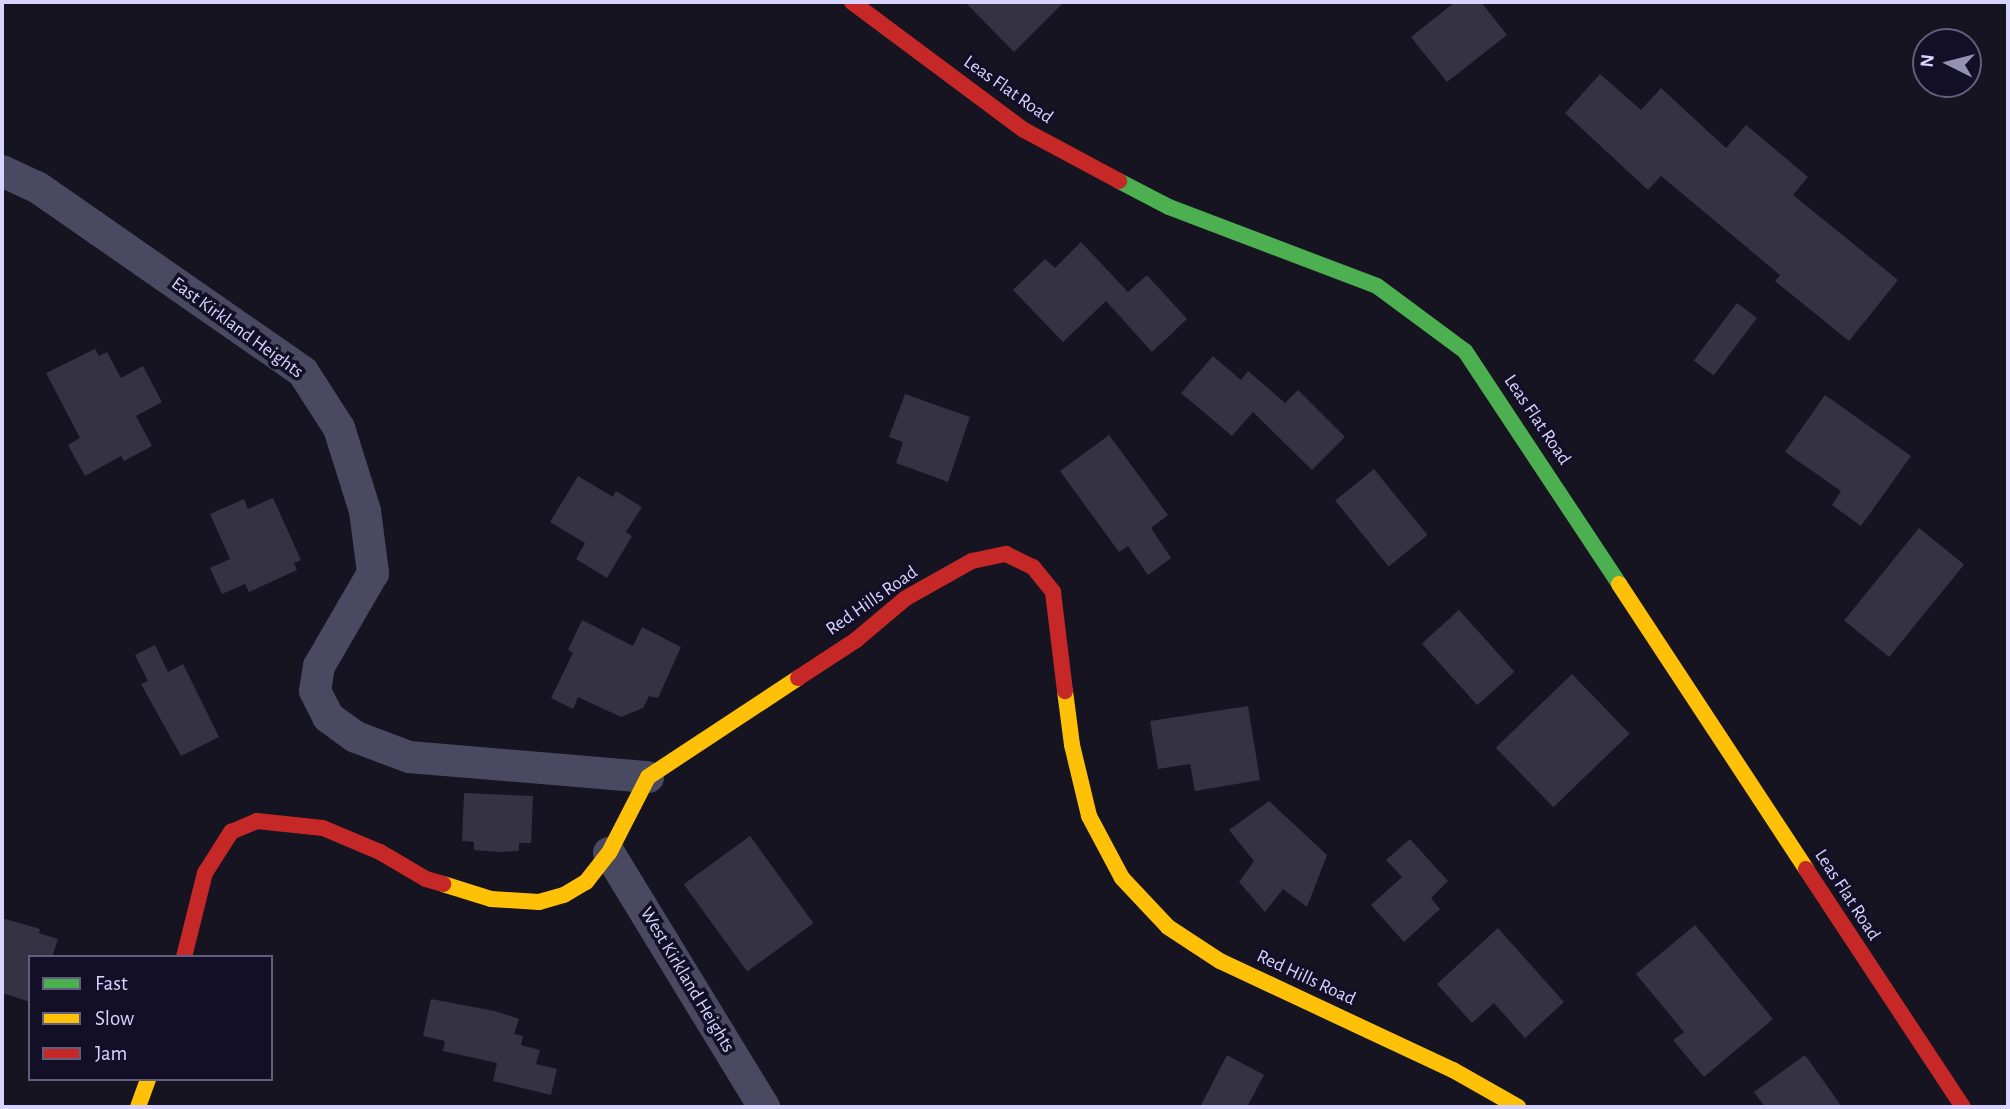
<!DOCTYPE html>
<style>
body{margin:0}
#map{position:relative;width:2010px;height:1109px;overflow:hidden;background:#161421;font-family:"Alegreya Sans",sans-serif}
div>[style]{position:absolute}
.building>*{inset:0;background:#343243;transform-origin:0 0}
.street>*{height:32px;margin:-16px;padding:0 16px;transform-origin:16px;border-radius:16px;background:#4a4962}
.fast>*{height:16px;margin:-8px;padding:0 8px;transform-origin:8px;border-radius:8px;background:#4caf50}
.slow>*{height:16px;margin:-8px;padding:0 8px;transform-origin:8px;border-radius:8px;background:#ffc107}
.jam>*{height:16px;margin:-8px;padding:0 8px;transform-origin:8px;border-radius:8px;background:#c62828}
span{translate:-50% -50%;white-space:nowrap;text-align:center;line-height:1.15;-webkit-text-stroke:7px #130f26;paint-order:stroke}
.street-label{font-size:19px;color:#d9d4ff}
.frame{position:absolute;inset:0;border:4px solid #d9d4ff;pointer-events:none}
.legend{position:absolute;left:28px;top:955px;width:245px;height:126px;box-sizing:border-box;background:#130f26;border:2px solid #625e7d;margin:0;padding:9px 12px;list-style:none;font-size:21px;color:#d9d4ff}
.legend li{display:flex;align-items:center;gap:14px;height:35px}
.legend b{width:35px;border:2px solid #625e7d}
.north{position:absolute;left:1912px;top:28px;width:70px;height:70px;box-sizing:border-box;background:#130f26;border:2px solid #625e7d;border-radius:50%;rotate:276deg;font-size:19px;font-weight:700;line-height:28px;text-align:center;color:#d9d4ff}
.north::after{content:'';display:block;margin:auto;width:24px;height:32px;background:#9591b1;clip-path:polygon(50% 0,100% 100%,50% 72%,0 100%)}
</style>
<div id="map">
<div class="building">
<div style="clip-path:polygon(965px 2px,1064px 2px,1014px 52px)"></div>
<div style="clip-path:polygon(1455px 2px,1481px 2px,1507px 35px,1447px 82px,1411px 37px)"></div>
<div style="clip-path:polygon(1600px 74px,1641px 110px,1661px 88px,1726px 148px,1746px 125px,1808px 177px,1793px 195px,1898px 280px,1849px 341px,1775px 281px,1780px 275px,1661px 176px,1648px 190px,1565px 113px)"></div>
<div style="clip-path:polygon(1081px 242px,1128px 292px,1147px 275px,1187px 319px,1152px 352px,1106px 301px,1063px 342px,1013px 290px,1045px 259px,1055px 268px)"></div>
<div style="left:1737px;top:303px;width:25px;height:72px;rotate:37deg"></div>
<div style="clip-path:polygon(95px 349px,99px 356px,107px 352px,121px 378px,143px 366px,162px 402px,136px 416px,152px 446px,124px 461px,121px 456px,85px 476px,68px 445px,80px 438px,46px 373px)"></div>
<div style="clip-path:polygon(1213px 356px,1241px 380px,1248px 371px,1285px 403px,1298px 390px,1345px 437px,1312px 470px,1253px 412px,1232px 436px,1181px 393px)"></div>
<div style="clip-path:polygon(905px 394px,970px 417px,948px 482px,896px 463px,903px 442px,889px 437px)"></div>
<div style="clip-path:polygon(1825px 395px,1911px 456px,1861px 526px,1832px 505px,1841px 491px,1785px 452px)"></div>
<div style="clip-path:polygon(1109px 435px,1168px 515px,1151px 528px,1171px 558px,1148px 575px,1128px 546px,1119px 552px,1060px 471px)"></div>
<div style="left:1374px;top:469px;width:85px;height:50px;rotate:51deg"></div>
<div style="clip-path:polygon(578px 476px,613px 497px,616px 491px,642px 507px,626px 532px,632px 536px,607px 578px,576px 559px,585px 543px,550px 522px)"></div>
<div style="clip-path:polygon(273px 498px,301px 560px,294px 563px,297px 570px,249px 592px,245px 584px,222px 594px,210px 568px,230px 559px,210px 514px,244px 499px,248px 509px)"></div>
<div style="left:1919px;top:528px;width:58px;height:119px;rotate:39deg"></div>
<div style="left:1459px;top:610px;width:83px;height:50px;rotate:48deg"></div>
<div style="clip-path:polygon(582px 620px,633px 646px,642px 627px,681px 647px,658px 698px,649px 696px,643px 708px,621px 717px,578px 697px,573px 709px,551px 698px,573px 653px,568px 650px)"></div>
<div style="clip-path:polygon(155px 645px,168px 672px,183px 664px,219px 737px,181px 756px,141px 684px,148px 681px,135px 655px)"></div>
<div style="left:1572px;top:674px;width:83px;height:106px;rotate:46deg"></div>
<div style="clip-path:polygon(1248px 706px,1260px 780px,1195px 791px,1190px 764px,1158px 769px,1150px 721px)"></div>
<div style="clip-path:polygon(464px 793px,533px 796px,531px 843px,519px 843px,519px 851px,498px 852px,474px 850px,474px 842px,462px 841px)"></div>
<div style="clip-path:polygon(1269px 801px,1327px 855px,1307px 907px,1283px 889px,1265px 912px,1239px 882px,1254px 861px,1229px 830px)"></div>
<div style="left:750px;top:836px;width:108px;height:82px;rotate:54deg"></div>
<div style="clip-path:polygon(1410px 839px,1448px 881px,1431px 898px,1440px 909px,1404px 942px,1371px 905px,1402px 877px,1386px 860px)"></div>
<div style="clip-path:polygon(2px 918px,40px 929px,39px 933px,58px 939px,52px 957px,30px 957px,30px 1002px,2px 993px)"></div>
<div style="clip-path:polygon(1695px 925px,1773px 1019px,1704px 1077px,1673px 1040px,1684px 1032px,1636px 974px)"></div>
<div style="clip-path:polygon(1498px 928px,1564px 1002px,1525px 1038px,1494px 1003px,1472px 1023px,1437px 984px)"></div>
<div style="clip-path:polygon(431px 999px,495px 1011px,519px 1019px,514px 1034px,523px 1036px,521px 1045px,540px 1050px,536px 1064px,557px 1069px,551px 1095px,493px 1081px,497px 1063px,443px 1051px,445px 1041px,423px 1036px)"></div>
<div style="clip-path:polygon(1227px 1055px,1264px 1075px,1247px 1107px,1200px 1107px)"></div>
<div style="clip-path:polygon(1805px 1055px,1842px 1107px,1765px 1107px,1754px 1092px)"></div>
</div>
<div class="street">
<div style="left:2px;top:171px;width:38px;rotate:25deg"></div>
<div style="left:37px;top:187px;width:324px;rotate:34.8deg"></div>
<div style="left:303px;top:372px;width:67px;rotate:57.3deg"></div>
<div style="left:339px;top:428px;width:87px;rotate:72.6deg"></div>
<div style="left:365px;top:511px;width:63px;rotate:82.6deg"></div>
<div style="left:373px;top:573px;width:108px;rotate:120.1deg"></div>
<div style="left:319px;top:666px;width:25px;rotate:99deg"></div>
<div style="left:315px;top:691px;width:29px;rotate:63deg"></div>
<div style="left:328px;top:717px;width:34px;rotate:36deg"></div>
<div style="left:356px;top:737px;width:57px;rotate:20.7deg"></div>
<div style="left:409px;top:757px;width:240px;rotate:4.8deg"></div>
<div style="left:609px;top:853px;width:298px;rotate:58.6deg"></div>
</div>
<div class="fast">
<div style="left:1119px;top:181px;width:56px;rotate:27.5deg"></div>
<div style="left:1169px;top:207px;width:222px;rotate:20.8deg"></div>
<div style="left:1377px;top:286px;width:109px;rotate:36.5deg"></div>
<div style="left:1465px;top:351px;width:279px;rotate:56.5deg"></div>
</div>
<div class="slow">
<div style="left:1619px;top:584px;width:341px;rotate:56.7deg"></div>
<div style="left:1065px;top:691px;width:54px;rotate:82.6deg"></div>
<div style="left:1072px;top:745px;width:73px;rotate:76.5deg"></div>
<div style="left:1089px;top:816px;width:70px;rotate:62deg"></div>
<div style="left:1122px;top:878px;width:67px;rotate:46.8deg"></div>
<div style="left:1168px;top:927px;width:62px;rotate:33.2deg"></div>
<div style="left:1220px;top:961px;width:257px;rotate:25.1deg"></div>
<div style="left:1453px;top:1070px;width:75px;rotate:29.6deg"></div>
<div style="left:443px;top:884px;width:50px;rotate:17.4deg"></div>
<div style="left:491px;top:899px;width:48px;rotate:3.6deg"></div>
<div style="left:539px;top:902px;width:26px;rotate:-16deg"></div>
<div style="left:564px;top:895px;width:26px;rotate:-31deg"></div>
<div style="left:586px;top:882px;width:37px;rotate:-52deg"></div>
<div style="left:609px;top:853px;width:85px;rotate:-62.8deg"></div>
<div style="left:648px;top:777px;width:180px;rotate:-33.4deg"></div>
<div style="left:138px;top:1107px;width:30px;rotate:-70deg"></div>
</div>
<div class="jam">
<div style="left:852px;top:2px;width:214px;rotate:36.7deg"></div>
<div style="left:1024px;top:130px;width:108px;rotate:28.2deg"></div>
<div style="left:798px;top:678px;width:69px;rotate:-33.2deg"></div>
<div style="left:856px;top:640px;width:65px;rotate:-40deg"></div>
<div style="left:906px;top:598px;width:76px;rotate:-29.3deg"></div>
<div style="left:972px;top:561px;width:35px;rotate:-12deg"></div>
<div style="left:1006px;top:554px;width:30px;rotate:26deg"></div>
<div style="left:1033px;top:567px;width:32px;rotate:51deg"></div>
<div style="left:1053px;top:592px;width:100px;rotate:83.1deg"></div>
<div style="left:1806px;top:869px;width:285px;rotate:56.6deg"></div>
<div style="left:184px;top:957px;width:87px;rotate:-76deg"></div>
<div style="left:205px;top:873px;width:49px;rotate:-57.6deg"></div>
<div style="left:231px;top:832px;width:28px;rotate:-23deg"></div>
<div style="left:257px;top:821px;width:66px;rotate:6.1deg"></div>
<div style="left:323px;top:828px;width:62px;rotate:22.8deg"></div>
<div style="left:380px;top:852px;width:53px;rotate:30.4deg"></div>
<div style="left:426px;top:879px;width:18px;rotate:16deg"></div>
</div>
<div class="street-label">
<span style="left:1008px;top:90px;rotate:35deg">Leas Flat Road</span>
<span style="left:237px;top:328px;rotate:36deg">East Kirkland Heights</span>
<span style="left:1537px;top:420px;rotate:56deg">Leas Flat Road</span>
<span style="left:872px;top:601px;rotate:-35deg">Red Hills Road</span>
<span style="left:1847px;top:895px;rotate:57deg">Leas Flat Road</span>
<span style="left:1306px;top:978px;rotate:25deg">Red Hills Road</span>
<span style="left:687px;top:980px;rotate:59deg">West Kirkland Heights</span>
</div>
<div class="frame"></div>
<ul class="legend">
<li><b style="height:9px;background:#4caf50"></b>Fast</li>
<li><b style="height:9px;background:#ffc107"></b>Slow</li>
<li><b style="height:9px;background:#c62828"></b>Jam</li>
</ul>
<div class="north">N</div>
</div>
